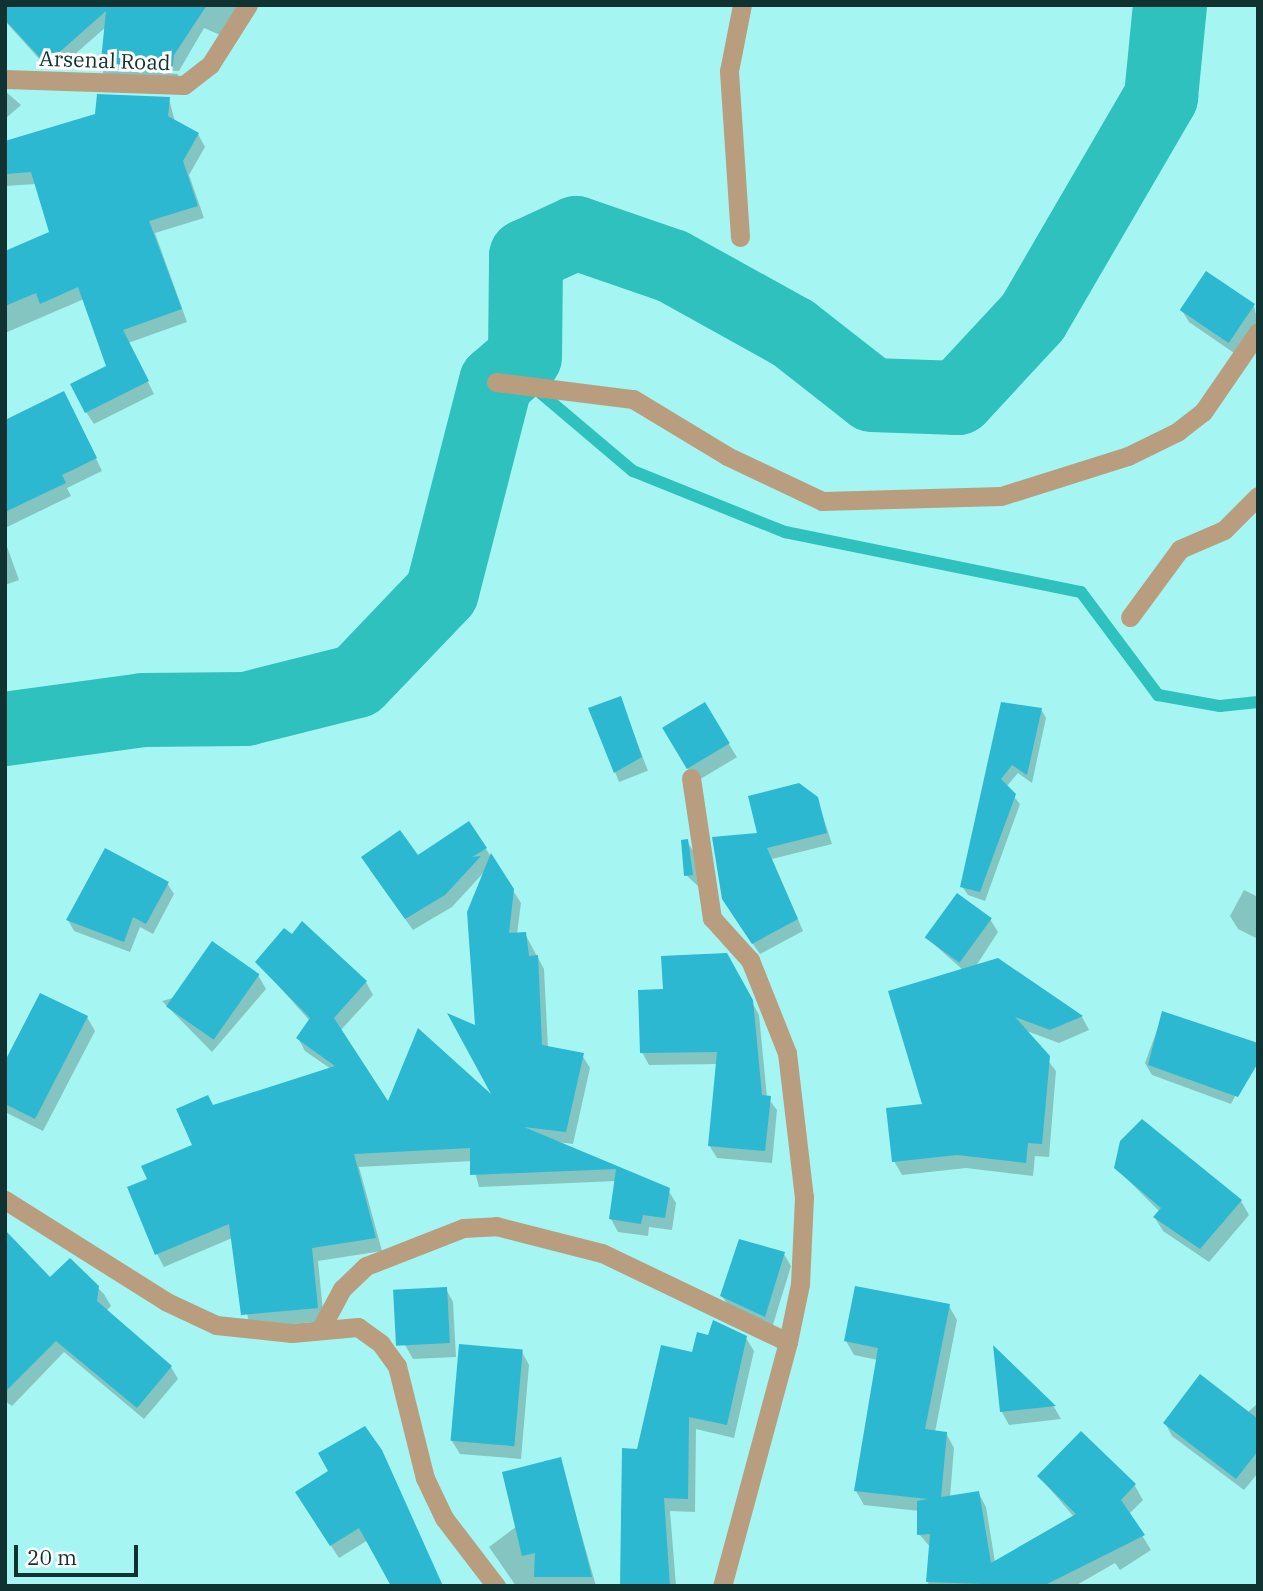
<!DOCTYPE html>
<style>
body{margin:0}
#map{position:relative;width:1263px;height:1591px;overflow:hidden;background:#a5f6f2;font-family:"IBM Plex Serif",serif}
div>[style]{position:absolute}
.shadow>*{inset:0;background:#0003;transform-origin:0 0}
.stream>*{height:12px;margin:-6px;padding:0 6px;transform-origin:6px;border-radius:6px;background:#2ec1bd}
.river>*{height:74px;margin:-37px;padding:0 37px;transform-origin:37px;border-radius:37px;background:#2ec1bd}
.building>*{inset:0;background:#2bb8d0;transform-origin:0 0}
.minor>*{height:19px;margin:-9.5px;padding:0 9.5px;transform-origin:9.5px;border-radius:9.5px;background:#b89e7f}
span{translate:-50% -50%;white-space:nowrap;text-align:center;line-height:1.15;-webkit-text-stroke:6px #fff;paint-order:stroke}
.street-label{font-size:21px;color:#103231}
.frame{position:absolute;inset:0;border:7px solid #103231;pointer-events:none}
.scale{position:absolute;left:14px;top:1545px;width:124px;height:32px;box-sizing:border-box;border:4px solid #103231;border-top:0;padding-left:9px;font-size:21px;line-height:24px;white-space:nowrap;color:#103231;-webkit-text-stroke:5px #fff;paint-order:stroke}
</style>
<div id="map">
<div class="shadow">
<div style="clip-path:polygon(5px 5px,237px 5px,225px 37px,204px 28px,179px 71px,119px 69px,178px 74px,178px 82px,108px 80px,102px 71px,118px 65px,106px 27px,66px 62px,41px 61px,5px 21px)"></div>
<div style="clip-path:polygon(5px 91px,21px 105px,5px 119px)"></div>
<div style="clip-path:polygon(169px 99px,175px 122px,198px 134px,205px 147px,189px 175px,204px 218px,155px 233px,187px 322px,128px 343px,154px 394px,94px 424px,86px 412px,109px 367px,84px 299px,5px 333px,5px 252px,51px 233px,36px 184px,5px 186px,5px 143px)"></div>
<div style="clip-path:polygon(1254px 306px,1258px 324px,1237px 355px,1189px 322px,1181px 309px)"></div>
<div style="clip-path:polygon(71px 406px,102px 471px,67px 488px,71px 496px,5px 528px,5px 422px)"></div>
<div style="clip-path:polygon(5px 541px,19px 580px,5px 585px)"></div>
<div style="left:620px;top:698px;width:78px;height:31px;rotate:69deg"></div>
<div style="left:705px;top:704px;width:62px;height:48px;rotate:59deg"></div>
<div style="clip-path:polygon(1002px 704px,1041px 709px,1046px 718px,1032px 783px,1018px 773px,1006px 787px,1020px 804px,985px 901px,968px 895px,962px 886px)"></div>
<div style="clip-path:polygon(817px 798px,832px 844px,772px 859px,803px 931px,760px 954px,730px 911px,759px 835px)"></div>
<div style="clip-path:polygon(687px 841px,695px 854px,700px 888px,686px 875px)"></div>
<div style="clip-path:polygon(486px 849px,521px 903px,517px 934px,525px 934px,544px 969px,548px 1048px,582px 1055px,590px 1068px,573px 1144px,557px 1142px,668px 1190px,676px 1203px,672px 1230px,649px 1227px,648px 1236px,618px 1232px,611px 1219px,616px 1181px,479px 1187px,472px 1161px,359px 1167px,382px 1251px,318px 1261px,324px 1321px,250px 1328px,232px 1238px,164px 1267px,157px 1254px,149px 1180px,194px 1146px,213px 1107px,331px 1069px,305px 1051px,298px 1038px,310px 1021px,257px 962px,366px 982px,373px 995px,340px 1031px,388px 1105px,496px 1101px,477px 1028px,485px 871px,452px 907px,413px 930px,370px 870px)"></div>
<div style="clip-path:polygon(167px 883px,174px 894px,153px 934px,140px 927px,130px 952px,74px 931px,68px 920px)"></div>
<div style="clip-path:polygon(1244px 890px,1258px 897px,1258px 939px,1238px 929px,1230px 916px)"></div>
<div style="clip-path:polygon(990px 919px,998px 932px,976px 966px,998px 960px,1082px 1017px,1089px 1030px,1059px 1043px,1024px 1030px,1056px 1071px,1049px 1157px,1035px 1156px,1033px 1176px,966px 1168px,902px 1175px,894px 1161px,924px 1106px,963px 970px,928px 939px)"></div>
<div style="clip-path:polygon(726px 955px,759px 1015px,767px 1097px,777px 1110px,772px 1163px,717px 1158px,709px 1145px,718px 1064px,649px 1065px,642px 1052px,665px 991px)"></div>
<div style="clip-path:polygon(258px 975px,266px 989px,212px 1052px,162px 1001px)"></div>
<div style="clip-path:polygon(1163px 1014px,1256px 1056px,1231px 1104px,1152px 1075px,1145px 1063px)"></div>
<div style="clip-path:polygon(87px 1017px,95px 1031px,43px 1131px,5px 1112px,5px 1064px)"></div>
<div style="clip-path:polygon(1116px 1168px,1241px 1201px,1249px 1215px,1209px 1262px,1163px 1231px,1155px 1218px,1160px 1212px)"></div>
<div style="clip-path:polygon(5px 1232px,50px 1280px,70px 1261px,104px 1294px,111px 1306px,106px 1311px,171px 1367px,178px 1379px,144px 1419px,64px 1352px,12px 1406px,5px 1401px)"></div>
<div style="clip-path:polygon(784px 1254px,791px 1266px,772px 1328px,730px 1308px,722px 1296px)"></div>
<div style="clip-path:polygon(446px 1289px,453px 1302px,456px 1357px,413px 1359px,405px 1345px)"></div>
<div style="clip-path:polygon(949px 1306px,957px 1320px,935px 1432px,946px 1433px,954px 1448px,950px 1497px,978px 1492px,986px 1507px,995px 1562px,1074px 1517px,1039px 1476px,1087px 1439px,1135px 1486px,1143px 1500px,1129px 1514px,1151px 1550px,1120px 1570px,1115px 1563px,1075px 1586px,928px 1586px,931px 1548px,919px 1534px,919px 1511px,864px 1505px,856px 1491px,878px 1360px,854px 1355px,846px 1341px)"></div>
<div style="clip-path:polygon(746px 1338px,754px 1351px,734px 1438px,696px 1429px,695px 1512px,670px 1511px,676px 1586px,621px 1586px,639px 1451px,694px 1354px)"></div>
<div style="clip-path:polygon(995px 1349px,1054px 1407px,1061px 1419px,1009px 1425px,1002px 1412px)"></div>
<div style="clip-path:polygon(522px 1352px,529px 1365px,521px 1459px,460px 1454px,452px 1441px)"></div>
<div style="clip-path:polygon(1258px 1403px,1258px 1473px,1244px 1490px,1172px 1436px,1165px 1423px,1247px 1413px)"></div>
<div style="clip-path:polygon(560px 1459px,596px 1586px,516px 1586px,489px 1547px,517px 1526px)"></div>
<div style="clip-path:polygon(330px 1471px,368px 1540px,339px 1558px,305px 1506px)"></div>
</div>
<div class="stream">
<div style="left:525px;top:357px;width:35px;rotate:70deg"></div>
<div style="left:537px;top:390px;width:126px;rotate:40.2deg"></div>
<div style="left:633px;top:471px;width:164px;rotate:21.9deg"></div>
<div style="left:785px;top:532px;width:302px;rotate:11.5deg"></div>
<div style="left:1081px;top:592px;width:129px;rotate:53.2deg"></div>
<div style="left:1158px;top:695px;width:63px;rotate:10.1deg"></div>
<div style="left:1220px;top:706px;width:38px;rotate:-6deg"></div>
</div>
<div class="river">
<div style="left:5px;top:729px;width:139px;rotate:-7.8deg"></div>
<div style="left:143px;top:710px;width:103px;rotate:-0.6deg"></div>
<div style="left:246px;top:709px;width:114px;rotate:-14.2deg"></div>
<div style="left:357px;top:681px;width:123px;rotate:-46.3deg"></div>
<div style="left:442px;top:592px;width:217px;rotate:-75.6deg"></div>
<div style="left:496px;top:382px;width:38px;rotate:-41deg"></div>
<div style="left:525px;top:357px;width:101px;rotate:-89.4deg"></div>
<div style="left:526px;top:256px;width:55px;rotate:-24.7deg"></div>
<div style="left:576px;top:233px;width:102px;rotate:19deg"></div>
<div style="left:672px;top:266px;width:138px;rotate:29deg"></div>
<div style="left:793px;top:333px;width:100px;rotate:38.1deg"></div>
<div style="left:872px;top:395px;width:86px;rotate:2deg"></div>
<div style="left:958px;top:398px;width:110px;rotate:-47.2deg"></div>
<div style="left:1033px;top:317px;width:255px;rotate:-59.8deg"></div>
<div style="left:1161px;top:97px;width:92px;rotate:-84.4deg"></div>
</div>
<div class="building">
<div style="clip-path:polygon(5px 5px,207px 5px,174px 55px,172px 72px,100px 70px,106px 11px,46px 64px,5px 20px)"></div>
<div style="clip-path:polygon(97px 94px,170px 97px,168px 116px,199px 133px,183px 161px,198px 206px,149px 221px,182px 309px,123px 330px,149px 381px,85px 413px,70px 384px,106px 366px,78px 287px,40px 304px,36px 293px,5px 306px,5px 251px,49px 232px,31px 172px,5px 174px,5px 141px,95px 114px)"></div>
<div style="left:1206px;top:271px;width:59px;height:47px;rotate:34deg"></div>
<div style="clip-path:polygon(64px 391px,97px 458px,62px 475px,66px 483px,5px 512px,5px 420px)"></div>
<div style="clip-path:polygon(621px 696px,642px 757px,614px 773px,588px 708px)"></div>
<div style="left:705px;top:702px;width:48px;height:50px;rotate:59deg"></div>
<div style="clip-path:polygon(1001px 702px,1042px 708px,1027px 775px,1012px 765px,1001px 779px,1016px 794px,980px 892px,960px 887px)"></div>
<div style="clip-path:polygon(799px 783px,818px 797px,827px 833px,767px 848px,798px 919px,752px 944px,722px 899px,712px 837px,757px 833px,748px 796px)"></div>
<div style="clip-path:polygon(469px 821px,487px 848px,472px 857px,481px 856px,445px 895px,405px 919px,361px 857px,400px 830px,418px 855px)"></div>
<div style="clip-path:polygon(688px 839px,693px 875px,684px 876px,681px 840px)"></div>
<div style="clip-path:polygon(105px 848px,169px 882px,146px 924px,133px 917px,124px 942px,66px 920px)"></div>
<div style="clip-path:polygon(491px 853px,514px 889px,509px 933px,526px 932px,529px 956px,538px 955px,542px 1045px,584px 1053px,566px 1132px,524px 1127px,670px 1188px,665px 1218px,643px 1215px,641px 1224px,609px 1219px,616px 1169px,470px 1175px,470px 1148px,354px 1154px,376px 1238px,312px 1248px,318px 1308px,241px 1315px,229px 1224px,155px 1255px,127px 1187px,147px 1179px,141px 1166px,192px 1145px,176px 1109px,208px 1095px,213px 1105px,335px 1066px,296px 1038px,310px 1018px,255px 962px,284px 928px,292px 934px,302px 921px,367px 981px,334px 1018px,388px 1101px,418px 1028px,491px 1094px,447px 1013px,475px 1025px,467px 912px)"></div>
<div style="left:957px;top:893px;width:43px;height:55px;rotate:36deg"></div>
<div style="left:212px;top:941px;width:58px;height:80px;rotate:35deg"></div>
<div style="clip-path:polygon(727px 953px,753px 1000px,762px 1095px,771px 1096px,765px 1151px,708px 1146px,717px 1052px,640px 1053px,638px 990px,663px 989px,661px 956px)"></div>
<div style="clip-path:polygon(998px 958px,1083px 1016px,1050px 1030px,1015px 1017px,1050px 1056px,1042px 1144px,1028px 1143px,1026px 1163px,957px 1155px,892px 1162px,886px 1108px,922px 1104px,888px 991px)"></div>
<div style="clip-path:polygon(40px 993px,88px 1016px,35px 1119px,5px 1104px,5px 1061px)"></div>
<div style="clip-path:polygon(1162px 1011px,1258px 1043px,1258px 1063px,1238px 1097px,1148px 1065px)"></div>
<div style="clip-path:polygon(1142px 1119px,1242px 1200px,1200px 1249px,1153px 1217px,1161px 1208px,1114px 1168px,1120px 1141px)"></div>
<div style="clip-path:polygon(5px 1230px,50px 1277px,70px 1258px,99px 1286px,97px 1301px,172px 1366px,137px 1408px,56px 1341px,5px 1392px)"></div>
<div style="clip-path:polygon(739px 1239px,785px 1252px,765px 1317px,720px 1296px)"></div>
<div style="clip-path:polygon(855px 1286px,950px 1304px,925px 1429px,947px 1432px,941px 1497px,979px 1491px,991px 1563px,1076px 1514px,1037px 1476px,1081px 1431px,1136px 1484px,1121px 1500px,1145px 1535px,1043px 1586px,926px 1582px,930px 1534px,917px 1535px,917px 1501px,928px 1499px,854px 1491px,878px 1348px,844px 1341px)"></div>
<div style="left:447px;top:1287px;width:56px;height:54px;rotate:87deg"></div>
<div style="clip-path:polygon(713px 1320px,747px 1336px,727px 1425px,689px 1417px,688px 1499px,664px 1498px,670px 1586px,620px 1586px,622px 1448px,637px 1449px,661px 1345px,692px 1352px,697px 1332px,708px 1335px)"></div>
<div style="left:459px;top:1344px;width:64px;height:97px;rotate:5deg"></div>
<div style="clip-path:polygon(993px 1345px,1056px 1406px,1000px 1412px)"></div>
<div style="clip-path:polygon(1200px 1374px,1258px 1419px,1258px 1451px,1236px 1479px,1163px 1423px)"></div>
<div style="clip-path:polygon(365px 1426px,382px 1450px,443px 1586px,391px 1586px,359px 1528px,330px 1546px,295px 1492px,328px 1471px,318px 1453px)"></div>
<div style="clip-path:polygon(561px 1457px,592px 1577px,534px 1577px,535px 1553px,522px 1556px,502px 1472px)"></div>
</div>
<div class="minor">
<div style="left:5px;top:79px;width:179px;rotate:1.9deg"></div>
<div style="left:184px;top:85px;width:33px;rotate:-38deg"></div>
<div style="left:210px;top:65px;width:71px;rotate:-57.7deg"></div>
<div style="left:740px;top:237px;width:166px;rotate:-93.8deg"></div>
<div style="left:729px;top:71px;width:67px;rotate:-78.9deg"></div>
<div style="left:496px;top:382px;width:138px;rotate:7.1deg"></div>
<div style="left:633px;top:399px;width:110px;rotate:31.2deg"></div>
<div style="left:727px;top:456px;width:105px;rotate:25.3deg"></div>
<div style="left:822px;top:501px;width:179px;rotate:-1.6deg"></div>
<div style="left:1001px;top:496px;width:133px;rotate:-17.5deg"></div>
<div style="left:1128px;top:456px;width:55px;rotate:-26.1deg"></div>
<div style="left:1177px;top:432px;width:33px;rotate:-38deg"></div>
<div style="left:1203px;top:412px;width:97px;rotate:-55.5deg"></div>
<div style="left:1130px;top:617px;width:84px;rotate:-53.7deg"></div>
<div style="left:1180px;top:549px;width:48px;rotate:-23.4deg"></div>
<div style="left:1224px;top:530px;width:48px;rotate:-45deg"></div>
<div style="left:691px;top:778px;width:142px;rotate:81.5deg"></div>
<div style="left:712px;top:918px;width:57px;rotate:47.9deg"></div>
<div style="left:750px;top:960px;width:100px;rotate:68.3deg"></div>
<div style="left:787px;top:1053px;width:145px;rotate:83.3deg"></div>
<div style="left:804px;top:1197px;width:87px;rotate:92.6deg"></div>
<div style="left:800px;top:1284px;width:59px;rotate:101.7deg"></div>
<div style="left:788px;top:1342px;width:253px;rotate:105.1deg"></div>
<div style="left:5px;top:1200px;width:191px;rotate:32.2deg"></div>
<div style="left:167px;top:1302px;width:54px;rotate:25.1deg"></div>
<div style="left:216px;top:1325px;width:76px;rotate:6deg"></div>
<div style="left:292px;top:1333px;width:66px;rotate:-5.2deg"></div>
<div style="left:358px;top:1327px;width:29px;rotate:36deg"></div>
<div style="left:381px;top:1344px;width:27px;rotate:54deg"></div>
<div style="left:397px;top:1366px;width:115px;rotate:76deg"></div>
<div style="left:425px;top:1478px;width:44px;rotate:64.6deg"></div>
<div style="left:444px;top:1518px;width:86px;rotate:52.6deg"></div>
<div style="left:320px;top:1330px;width:47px;rotate:-61.8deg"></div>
<div style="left:342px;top:1289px;width:33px;rotate:-44deg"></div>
<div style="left:366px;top:1266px;width:104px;rotate:-21.4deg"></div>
<div style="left:463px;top:1228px;width:33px;rotate:-3deg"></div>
<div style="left:496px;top:1226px;width:109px;rotate:14.3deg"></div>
<div style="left:602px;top:1253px;width:206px;rotate:25.6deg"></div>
</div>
<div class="street-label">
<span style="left:105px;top:60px;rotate:2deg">Arsenal Road</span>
</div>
<div class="frame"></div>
<div class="scale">20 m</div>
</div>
